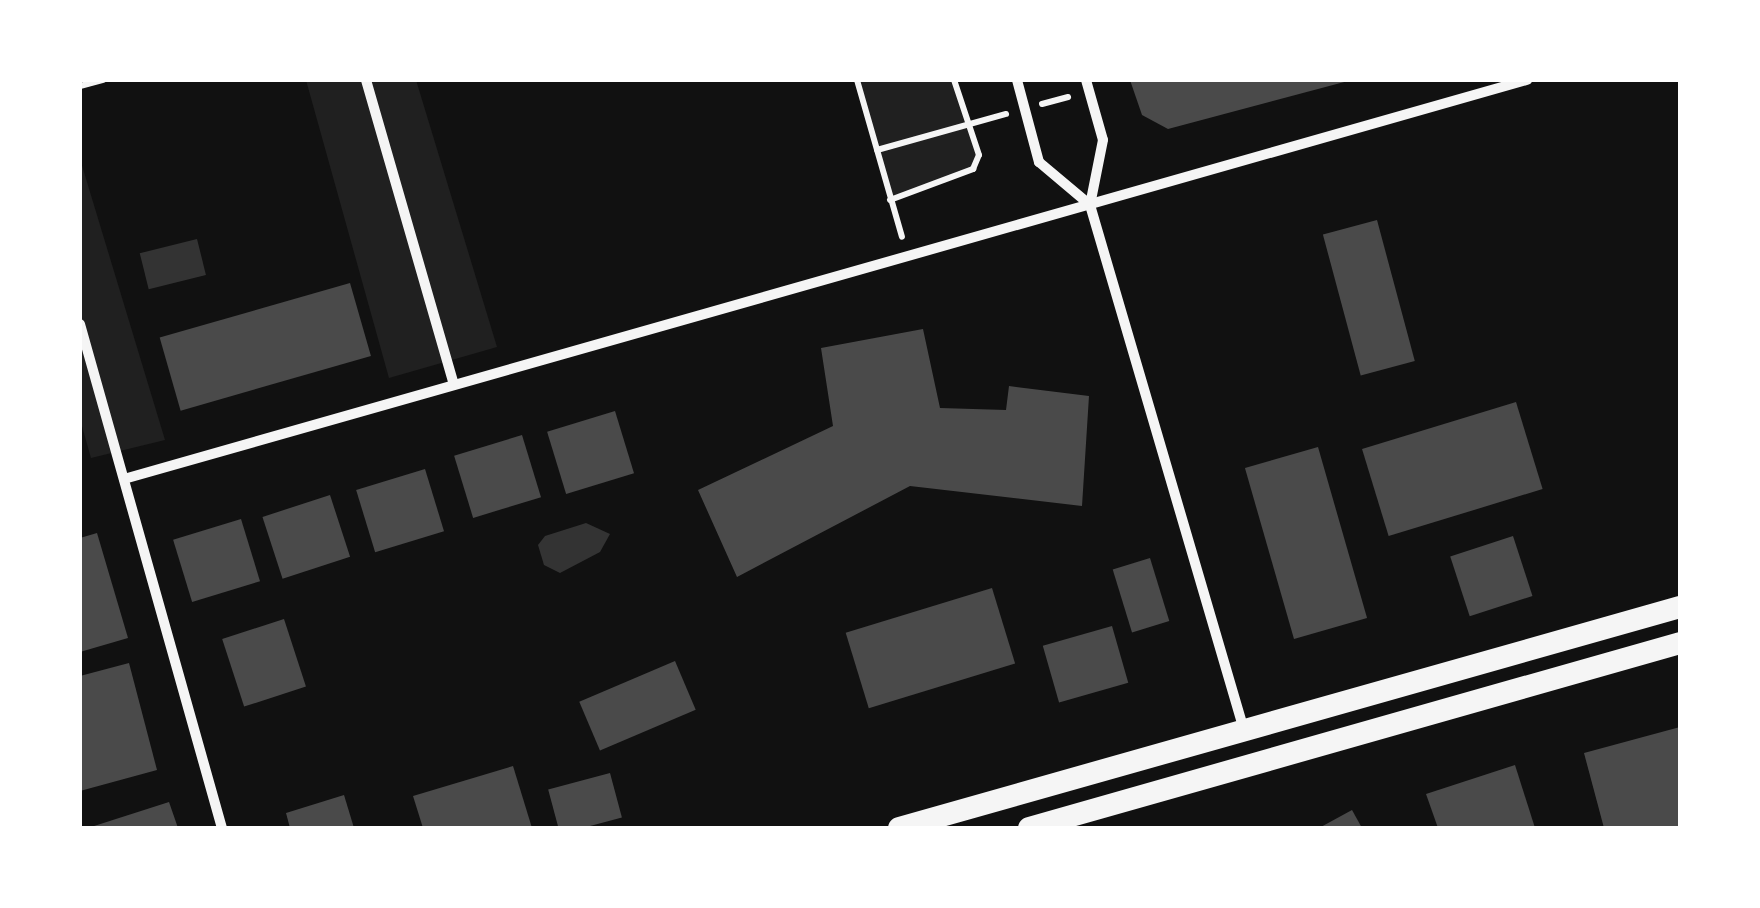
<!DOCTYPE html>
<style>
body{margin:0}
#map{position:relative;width:1760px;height:908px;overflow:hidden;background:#111;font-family:"IBM Plex Sans",sans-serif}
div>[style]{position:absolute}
.green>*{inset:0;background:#202020}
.water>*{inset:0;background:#333;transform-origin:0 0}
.building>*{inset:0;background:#4a4a4a;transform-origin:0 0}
.path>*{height:6px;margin:-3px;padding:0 3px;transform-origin:3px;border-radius:3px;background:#f5f5f5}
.minor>*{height:10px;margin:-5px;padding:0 5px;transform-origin:5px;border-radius:5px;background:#f5f5f5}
.primary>*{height:22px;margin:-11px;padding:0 11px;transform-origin:11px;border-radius:11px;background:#f5f5f5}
span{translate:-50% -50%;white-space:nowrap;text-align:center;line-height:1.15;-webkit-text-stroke:8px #fff;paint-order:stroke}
.frame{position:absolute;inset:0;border:82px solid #fff;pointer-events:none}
</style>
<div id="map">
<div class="green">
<div style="clip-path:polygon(306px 80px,416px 80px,497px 347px,389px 378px)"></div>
<div style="clip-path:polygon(854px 80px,954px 80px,979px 155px,973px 169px,890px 200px)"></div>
<div style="clip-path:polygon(80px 159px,165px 440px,91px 458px,80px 419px)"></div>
</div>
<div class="water">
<div style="left:197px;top:239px;width:37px;height:59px;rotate:76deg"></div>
<div style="clip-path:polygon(586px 523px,610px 534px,600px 552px,560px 573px,544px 565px,538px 545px,545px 536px)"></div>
</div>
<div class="building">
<div style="clip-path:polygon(1130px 80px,1348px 80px,1348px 81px,1168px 129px,1142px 115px)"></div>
<div style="left:1377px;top:220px;width:146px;height:56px;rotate:75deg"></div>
<div style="left:350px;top:283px;width:76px;height:198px;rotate:74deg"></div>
<div style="clip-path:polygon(923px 329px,940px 408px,1006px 410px,1009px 386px,1089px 396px,1082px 506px,910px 486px,737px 577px,698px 490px,833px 426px,821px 348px)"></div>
<div style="left:1516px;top:402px;width:91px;height:161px;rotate:73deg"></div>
<div style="left:615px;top:411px;width:65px;height:71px;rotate:73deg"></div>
<div style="left:522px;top:435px;width:65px;height:71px;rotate:73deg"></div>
<div style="left:1318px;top:447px;width:178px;height:76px;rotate:74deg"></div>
<div style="left:425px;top:469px;width:65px;height:72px;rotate:73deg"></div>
<div style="left:330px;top:495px;width:65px;height:71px;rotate:72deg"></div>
<div style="left:241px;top:519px;width:65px;height:71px;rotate:73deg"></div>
<div style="clip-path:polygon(97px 533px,128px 638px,80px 652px,80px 538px)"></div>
<div style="left:1513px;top:536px;width:63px;height:66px;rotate:72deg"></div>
<div style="left:1150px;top:558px;width:66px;height:39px;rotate:73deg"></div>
<div style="left:992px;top:588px;width:79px;height:153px;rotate:73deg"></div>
<div style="left:284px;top:619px;width:71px;height:65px;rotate:72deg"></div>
<div style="left:1112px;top:626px;width:59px;height:72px;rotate:74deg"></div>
<div style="left:675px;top:661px;width:53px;height:104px;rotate:67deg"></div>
<div style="clip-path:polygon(129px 663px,157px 770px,80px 791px,80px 676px)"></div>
<div style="clip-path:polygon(1680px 727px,1680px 828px,1604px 828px,1584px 753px)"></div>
<div style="clip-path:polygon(1515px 765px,1535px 828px,1438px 828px,1426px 794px)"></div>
<div style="clip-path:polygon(513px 766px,532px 828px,423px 828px,413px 796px)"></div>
<div style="left:610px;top:773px;width:46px;height:64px;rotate:75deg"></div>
<div style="clip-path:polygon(344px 795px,354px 828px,290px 828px,286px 813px)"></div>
<div style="clip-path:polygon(169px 802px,178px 828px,91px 828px,91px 827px)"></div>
<div style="clip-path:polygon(1352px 810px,1362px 828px,1319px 828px)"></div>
</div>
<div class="path">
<div style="left:857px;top:80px;width:163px;rotate:74deg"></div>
<div style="left:80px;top:86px;width:24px;rotate:-15deg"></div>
<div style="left:1042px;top:104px;width:27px;rotate:-15deg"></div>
<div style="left:877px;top:150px;width:134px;rotate:-15.6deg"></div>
<div style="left:890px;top:200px;width:89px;rotate:-20.5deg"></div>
<div style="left:973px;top:169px;width:15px;rotate:-67deg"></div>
<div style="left:979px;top:155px;width:79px;rotate:-108.4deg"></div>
</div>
<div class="minor">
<div style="left:366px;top:80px;width:317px;rotate:73.9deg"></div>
<div style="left:1017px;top:80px;width:85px;rotate:75deg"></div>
<div style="left:1039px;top:162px;width:67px;rotate:40.1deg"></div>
<div style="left:1086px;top:80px;width:62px;rotate:74.2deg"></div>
<div style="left:1103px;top:140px;width:66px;rotate:101.3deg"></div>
<div style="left:1090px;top:205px;width:547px;rotate:73.65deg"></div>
<div style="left:80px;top:324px;width:524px;rotate:74.27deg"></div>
<div style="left:124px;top:479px;width:1459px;rotate:-15.88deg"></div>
</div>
<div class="primary">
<div style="left:899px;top:828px;width:812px;rotate:-15.8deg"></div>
<div style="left:1029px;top:828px;width:677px;rotate:-15.86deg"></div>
</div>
<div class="frame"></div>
</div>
